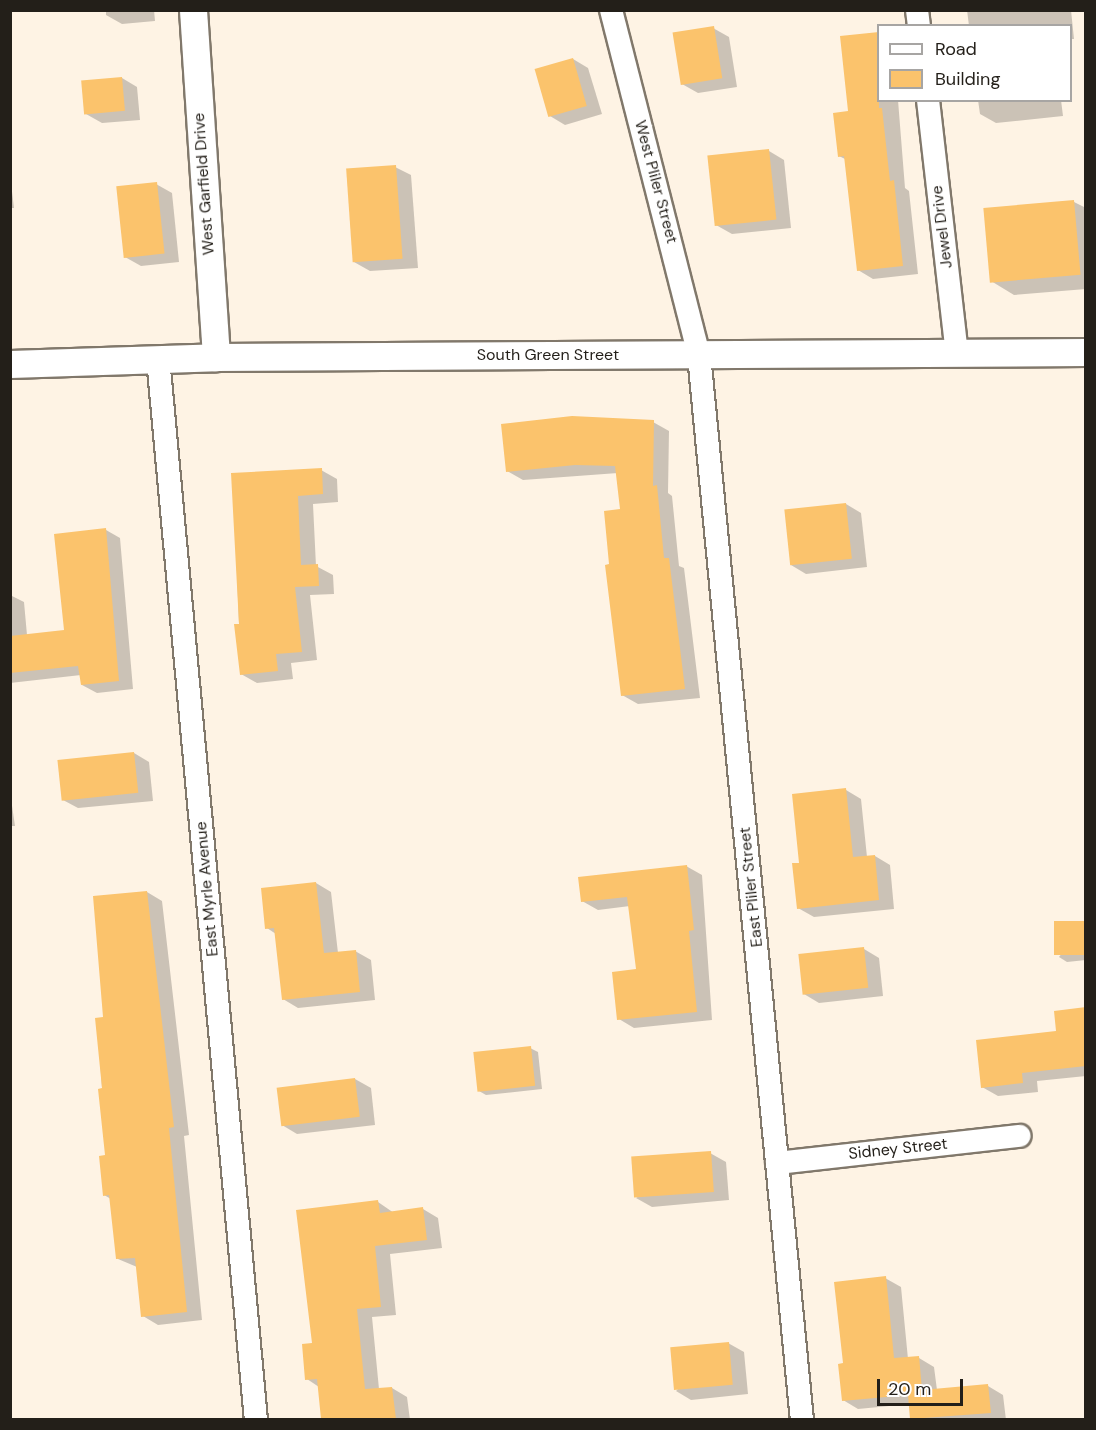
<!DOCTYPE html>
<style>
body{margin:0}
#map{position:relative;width:1096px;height:1430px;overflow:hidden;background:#fef3e4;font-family:"DM Sans",sans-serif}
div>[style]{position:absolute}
.shadow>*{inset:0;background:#0003}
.building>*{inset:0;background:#fbc36c;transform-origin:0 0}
.roads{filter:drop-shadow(2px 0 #81786b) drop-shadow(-2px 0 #81786b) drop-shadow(0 2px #81786b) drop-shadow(0 -2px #81786b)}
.minor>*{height:22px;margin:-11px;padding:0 11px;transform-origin:11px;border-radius:11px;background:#fff}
.tertiary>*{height:27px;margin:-13.5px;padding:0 13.5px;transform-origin:13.5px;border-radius:13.5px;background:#fff}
span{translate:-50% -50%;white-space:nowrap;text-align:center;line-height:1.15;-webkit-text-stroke:4.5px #fff;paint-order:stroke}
.street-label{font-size:16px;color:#231f19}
.frame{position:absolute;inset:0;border:12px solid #231f19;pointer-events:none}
.legend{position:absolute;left:877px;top:24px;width:195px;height:78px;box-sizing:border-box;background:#fff;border:2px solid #a7a5a3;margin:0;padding:8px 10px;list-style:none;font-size:18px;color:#231f19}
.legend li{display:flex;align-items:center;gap:12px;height:30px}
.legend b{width:30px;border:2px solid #a7a5a3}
.scale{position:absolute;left:877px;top:1379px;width:86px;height:27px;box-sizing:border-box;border:3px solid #231f19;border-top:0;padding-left:8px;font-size:18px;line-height:21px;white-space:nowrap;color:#231f19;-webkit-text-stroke:4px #fff;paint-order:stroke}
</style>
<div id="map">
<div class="shadow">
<div style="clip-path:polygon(106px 10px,154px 10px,155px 21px,122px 24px,106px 15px)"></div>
<div style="clip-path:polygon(967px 10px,1071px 10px,1074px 39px,1070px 39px,1070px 26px,969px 26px)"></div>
<div style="clip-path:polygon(713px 28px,729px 37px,737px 87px,698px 93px,682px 84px)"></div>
<div style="clip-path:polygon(573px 59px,588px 68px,602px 114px,565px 125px,550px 116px)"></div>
<div style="clip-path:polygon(122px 78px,137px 87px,140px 120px,102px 123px,86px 114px)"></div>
<div style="clip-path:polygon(878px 100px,898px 100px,905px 188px,909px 191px,918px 274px,873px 279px,858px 270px,845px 159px,839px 156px,850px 113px)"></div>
<div style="clip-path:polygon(978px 100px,1061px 100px,1063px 116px,996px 123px,980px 114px)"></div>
<div style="clip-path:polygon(769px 151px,784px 160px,791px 228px,732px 234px,716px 225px)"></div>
<div style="clip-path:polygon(395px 167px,411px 175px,418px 268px,370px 271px,354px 262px)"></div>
<div style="clip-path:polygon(10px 175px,14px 208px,10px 208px)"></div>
<div style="clip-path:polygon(156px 184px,172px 193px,179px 262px,141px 266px,125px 257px)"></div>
<div style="clip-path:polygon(1074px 202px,1086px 208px,1086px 289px,1014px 295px,991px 281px)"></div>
<div style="clip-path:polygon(653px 422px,669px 431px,668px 493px,672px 496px,679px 566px,684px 568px,700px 698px,638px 704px,622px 695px,611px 565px,621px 510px,618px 473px,523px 480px,507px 471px)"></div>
<div style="clip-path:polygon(321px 470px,337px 479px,338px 502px,313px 504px,316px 566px,333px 575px,334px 594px,310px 595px,317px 660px,291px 663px,293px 679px,257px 683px,241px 674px,233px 474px)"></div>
<div style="clip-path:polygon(846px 504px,861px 513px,867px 567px,806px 574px,791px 565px)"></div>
<div style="clip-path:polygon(106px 530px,120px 538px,133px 689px,97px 693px,82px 685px,81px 675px,10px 683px,10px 595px,24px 602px,27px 635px,65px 631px)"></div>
<div style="clip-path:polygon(134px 753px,149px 762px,153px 801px,78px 808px,63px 800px)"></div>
<div style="clip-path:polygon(846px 790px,861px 799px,867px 857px,875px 856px,890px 865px,894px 909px,814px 917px,798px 908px,800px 864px)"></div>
<div style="clip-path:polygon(10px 792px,15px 826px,10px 826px)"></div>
<div style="clip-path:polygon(686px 866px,702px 875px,712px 1020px,634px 1028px,619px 1019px,637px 971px,630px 906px,598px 910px,582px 901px)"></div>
<div style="clip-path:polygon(316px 883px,331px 892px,338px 953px,355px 951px,371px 960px,375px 1000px,298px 1008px,283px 999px,276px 934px,267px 928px)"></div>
<div style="clip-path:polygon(147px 892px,162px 901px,189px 1135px,184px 1136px,202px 1320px,158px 1325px,143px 1316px,137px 1267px,118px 1259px,111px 1199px,104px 1195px,107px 1157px,97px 1019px,105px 1018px)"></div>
<div style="clip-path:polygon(1086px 922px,1086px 960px,1067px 962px,1059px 957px)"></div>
<div style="clip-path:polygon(864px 949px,879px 958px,883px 996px,819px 1003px,804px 994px)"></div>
<div style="clip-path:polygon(1086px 1009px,1086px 1076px,1037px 1081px,1038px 1092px,998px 1096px,982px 1087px)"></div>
<div style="clip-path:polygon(530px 1048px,538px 1052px,542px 1089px,486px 1095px,479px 1091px)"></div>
<div style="clip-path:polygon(355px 1079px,371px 1088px,375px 1125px,297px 1134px,282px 1125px)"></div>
<div style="clip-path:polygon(710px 1153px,726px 1162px,729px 1200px,652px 1207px,636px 1198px)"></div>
<div style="clip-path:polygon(378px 1202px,394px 1213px,423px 1209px,438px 1218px,442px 1248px,390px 1254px,396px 1315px,372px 1317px,379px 1389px,392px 1388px,407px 1397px,410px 1420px,323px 1420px,319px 1387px,307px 1379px,314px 1344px)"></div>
<div style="clip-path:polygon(885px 1278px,901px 1287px,908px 1359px,919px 1358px,934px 1367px,937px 1390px,988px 1386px,1003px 1395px,1006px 1420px,911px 1420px,910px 1404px,858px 1409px,843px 1400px,844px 1364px)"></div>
<div style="clip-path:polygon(728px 1343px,744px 1352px,748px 1394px,691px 1400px,676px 1391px)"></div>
</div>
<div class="building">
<div style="left:714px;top:26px;width:53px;height:42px;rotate:81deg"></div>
<div style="clip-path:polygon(879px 32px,879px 108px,882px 108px,890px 181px,894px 180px,903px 266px,857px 271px,844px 156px,838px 157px,833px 113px,848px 111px,840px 36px)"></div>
<div style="left:573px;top:58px;width:50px;height:40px;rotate:74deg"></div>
<div style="left:122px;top:77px;width:34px;height:41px;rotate:85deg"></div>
<div style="left:769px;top:149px;width:71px;height:62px;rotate:84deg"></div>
<div style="left:396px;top:165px;width:94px;height:50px;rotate:86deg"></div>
<div style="left:157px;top:182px;width:72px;height:41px;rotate:84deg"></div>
<div style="left:1074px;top:200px;width:75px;height:91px;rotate:85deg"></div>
<div style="clip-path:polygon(572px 416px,654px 420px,653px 486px,657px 485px,664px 558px,669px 558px,685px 689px,621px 696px,605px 565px,609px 564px,604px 511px,620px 509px,615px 466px,575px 465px,506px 472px,501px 424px)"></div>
<div style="clip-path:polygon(322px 468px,323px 494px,298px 496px,301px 565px,318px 564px,319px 586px,295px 587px,302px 652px,276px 654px,278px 671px,240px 675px,234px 624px,239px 624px,231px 473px)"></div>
<div style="left:846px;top:503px;width:56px;height:62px;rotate:84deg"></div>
<div style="clip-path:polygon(106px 528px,119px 681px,81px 685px,78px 666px,10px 673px,10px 636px,64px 630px,54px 534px)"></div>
<div style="left:134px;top:752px;width:41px;height:77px;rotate:84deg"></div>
<div style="clip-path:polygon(846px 788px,853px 857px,875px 855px,879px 900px,797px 909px,792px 863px,799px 863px,792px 794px)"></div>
<div style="clip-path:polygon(687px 865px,694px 930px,689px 931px,697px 1012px,617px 1020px,612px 972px,636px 969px,627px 897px,581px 902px,578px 877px)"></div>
<div style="clip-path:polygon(316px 882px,324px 953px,356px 950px,360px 992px,282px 1000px,274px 928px,265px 929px,261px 888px)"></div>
<div style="clip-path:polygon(147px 891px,174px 1127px,169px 1128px,187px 1312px,141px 1317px,135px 1258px,116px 1259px,109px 1195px,103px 1196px,99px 1156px,105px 1155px,98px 1089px,102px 1088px,95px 1018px,103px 1017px,93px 896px)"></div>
<div style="left:1086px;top:921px;width:34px;height:32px;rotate:90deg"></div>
<div style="left:864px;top:947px;width:41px;height:66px;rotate:84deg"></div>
<div style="clip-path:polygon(1086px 1007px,1086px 1066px,1022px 1073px,1023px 1083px,981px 1088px,976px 1040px,1056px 1031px,1054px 1011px)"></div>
<div style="left:531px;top:1046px;width:40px;height:58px;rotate:84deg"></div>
<div style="left:355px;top:1078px;width:39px;height:79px;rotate:83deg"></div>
<div style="left:711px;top:1151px;width:41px;height:80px;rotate:86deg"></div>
<div style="clip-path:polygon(378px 1200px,380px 1213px,423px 1207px,427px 1240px,375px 1246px,381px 1307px,357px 1309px,365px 1389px,392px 1387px,396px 1419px,321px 1419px,317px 1379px,305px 1380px,302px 1344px,312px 1343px,296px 1210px)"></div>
<div style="clip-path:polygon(886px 1276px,894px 1358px,919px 1356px,922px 1390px,988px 1384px,991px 1413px,910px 1419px,908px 1395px,842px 1401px,838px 1364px,843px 1363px,834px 1282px)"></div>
<div style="left:729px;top:1342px;width:43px;height:59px;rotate:85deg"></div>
</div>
<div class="roads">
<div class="minor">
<div style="left:611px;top:10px;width:356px;rotate:75.7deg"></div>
<div style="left:699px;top:355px;width:1070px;rotate:84.48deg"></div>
<div style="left:917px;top:10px;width:16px;rotate:83deg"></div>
<div style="left:928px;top:100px;width:256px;rotate:83.5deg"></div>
<div style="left:158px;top:358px;width:1067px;rotate:84.73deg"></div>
<div style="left:777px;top:1163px;width:244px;rotate:-6.4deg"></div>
</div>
<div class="tertiary">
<div style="left:193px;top:10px;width:348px;rotate:86.2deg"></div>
<div style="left:10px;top:364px;width:206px;rotate:-1.9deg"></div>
<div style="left:216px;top:357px;width:870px;rotate:-0.33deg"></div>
</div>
</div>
<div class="street-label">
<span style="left:656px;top:182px;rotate:75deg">West Pliler Street</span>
<span style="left:204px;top:184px;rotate:-94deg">West Garfield Drive</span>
<span style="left:942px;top:227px;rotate:-97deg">Jewel Drive</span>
<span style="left:548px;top:355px">South Green Street</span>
<span style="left:751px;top:887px;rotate:-96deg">East Pliler Street</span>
<span style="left:207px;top:889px;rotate:-95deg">East Myrle Avenue</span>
<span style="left:898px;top:1149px;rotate:-6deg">Sidney Street</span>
</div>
<div class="frame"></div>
<ul class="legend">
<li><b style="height:8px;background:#fff"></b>Road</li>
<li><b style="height:16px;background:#fbc36c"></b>Building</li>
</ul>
<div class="scale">20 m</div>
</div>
